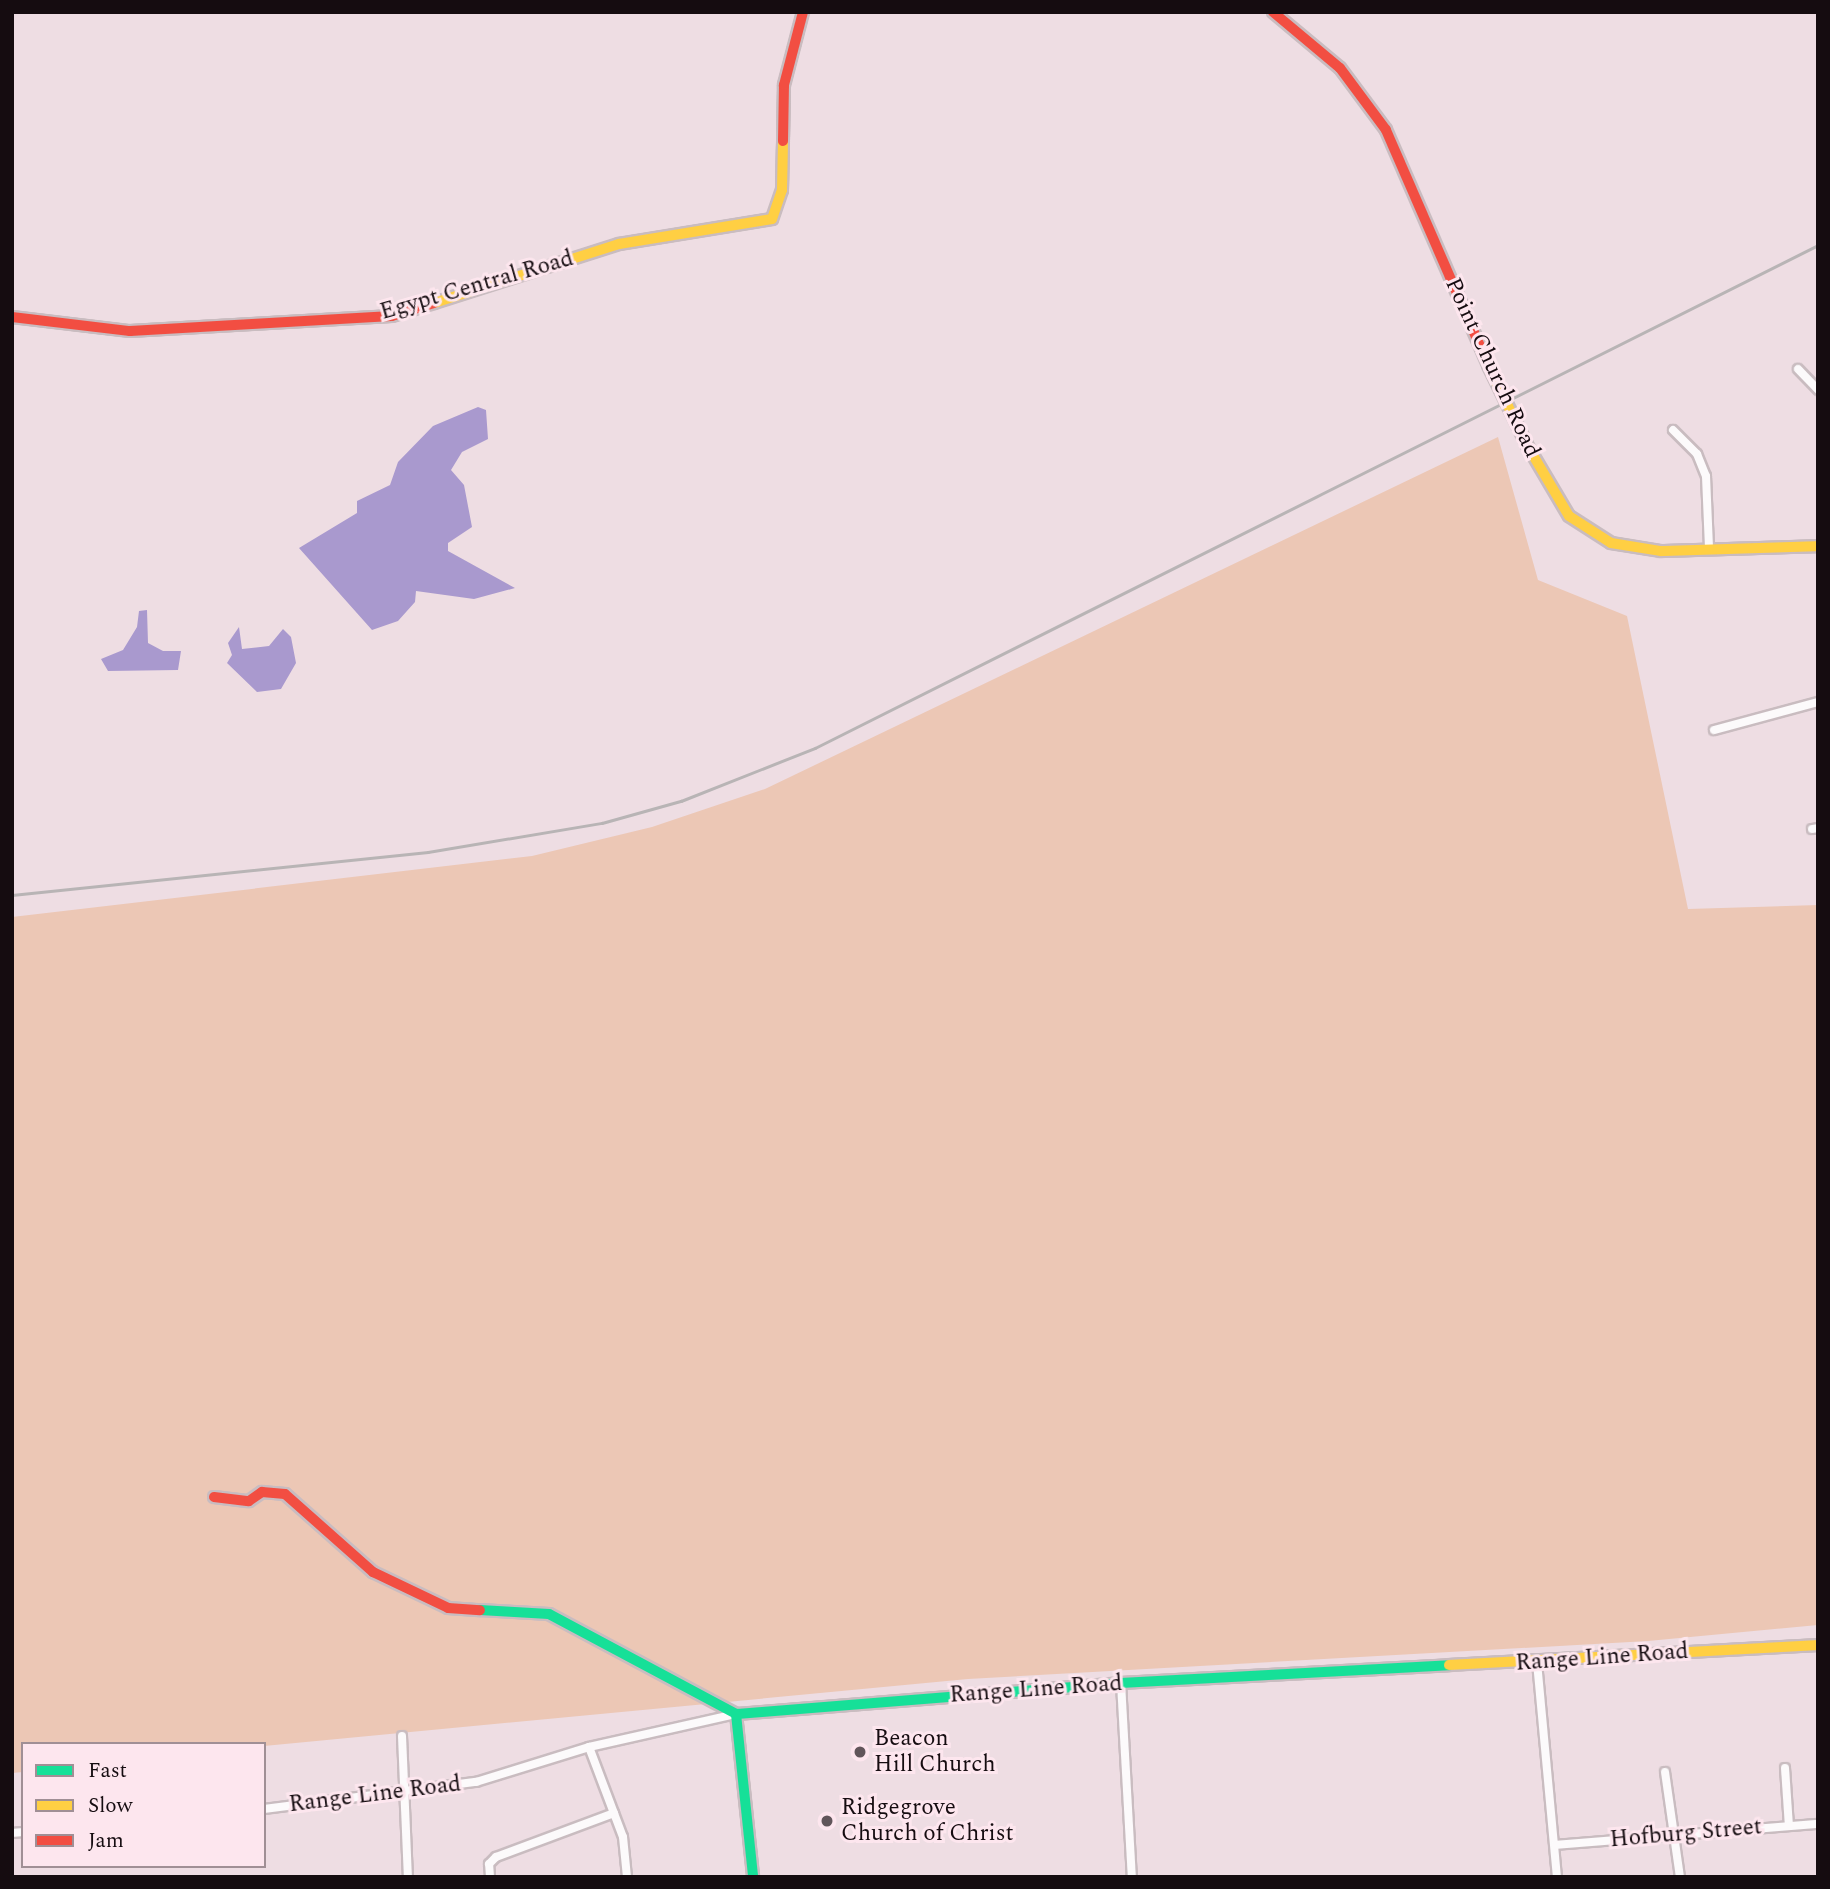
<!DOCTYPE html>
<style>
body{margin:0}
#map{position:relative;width:1830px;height:1889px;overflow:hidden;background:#eedde3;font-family:Spectral,serif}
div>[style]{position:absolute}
.green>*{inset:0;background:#ecc7b5}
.water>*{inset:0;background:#a999ce}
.roads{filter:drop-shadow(2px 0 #c9bcc0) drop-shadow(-2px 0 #c9bcc0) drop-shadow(0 2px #c9bcc0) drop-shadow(0 -2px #c9bcc0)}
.street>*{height:8px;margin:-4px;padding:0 4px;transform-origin:4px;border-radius:4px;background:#fcfafb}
.fast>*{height:10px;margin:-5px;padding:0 5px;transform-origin:5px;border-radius:5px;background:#16e098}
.slow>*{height:10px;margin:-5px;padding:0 5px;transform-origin:5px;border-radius:5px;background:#ffcf43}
.jam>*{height:10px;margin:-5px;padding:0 5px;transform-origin:5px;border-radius:5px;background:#f24e42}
.rail>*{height:2.5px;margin:-1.25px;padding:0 1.25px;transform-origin:1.25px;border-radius:1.25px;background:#b8b4b5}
.bridges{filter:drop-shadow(2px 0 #c9bcc0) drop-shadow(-2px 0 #c9bcc0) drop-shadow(0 2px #c9bcc0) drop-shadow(0 -2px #c9bcc0)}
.slow-bridge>*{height:10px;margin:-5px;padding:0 5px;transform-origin:5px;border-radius:5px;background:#ffcf43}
.dots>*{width:19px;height:19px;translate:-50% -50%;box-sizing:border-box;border:4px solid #fde6ee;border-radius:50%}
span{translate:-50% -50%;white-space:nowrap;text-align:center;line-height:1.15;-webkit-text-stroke:6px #fde6ee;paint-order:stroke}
.street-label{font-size:23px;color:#150c10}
.poi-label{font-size:23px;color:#150c10}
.left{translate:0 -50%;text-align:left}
.frame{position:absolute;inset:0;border:14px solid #150c10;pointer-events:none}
.legend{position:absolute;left:21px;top:1742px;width:245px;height:126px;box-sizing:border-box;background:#fde6ee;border:2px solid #a08f95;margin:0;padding:9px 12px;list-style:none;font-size:21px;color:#150c10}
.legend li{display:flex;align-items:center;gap:14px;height:35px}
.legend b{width:35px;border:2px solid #a08f95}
</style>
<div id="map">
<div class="green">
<div style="clip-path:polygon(1498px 437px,1538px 580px,1627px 616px,1688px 909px,1818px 905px,1818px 1625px,1648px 1641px,968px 1679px,264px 1746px,23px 1744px,23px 1772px,12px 1773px,12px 917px,532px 856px,652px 827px,765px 789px)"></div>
</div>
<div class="water">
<div style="clip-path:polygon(478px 407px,486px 410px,488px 439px,462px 452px,451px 470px,464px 485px,472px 527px,448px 543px,448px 551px,515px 588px,474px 599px,416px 591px,415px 602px,398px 621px,372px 630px,299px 548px,357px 513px,357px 501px,390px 485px,398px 462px,433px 426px)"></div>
<div style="clip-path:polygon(147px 610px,148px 643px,163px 651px,181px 651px,178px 670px,108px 671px,101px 659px,123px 650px,137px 627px,139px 611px)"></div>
<div style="clip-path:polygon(239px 627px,242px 649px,269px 646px,283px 629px,291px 637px,296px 663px,281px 689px,257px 692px,227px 663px,232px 655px,228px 643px)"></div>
</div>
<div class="roads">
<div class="street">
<div style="left:1798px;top:369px;width:29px;rotate:46deg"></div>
<div style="left:1673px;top:430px;width:34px;rotate:45deg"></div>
<div style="left:1697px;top:454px;width:24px;rotate:68deg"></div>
<div style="left:1706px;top:476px;width:73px;rotate:87.6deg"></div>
<div style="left:1714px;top:730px;width:108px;rotate:-15.1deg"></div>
<div style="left:1812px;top:829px;width:6px;rotate:-9deg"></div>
<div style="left:1537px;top:1662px;width:216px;rotate:84.7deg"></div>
<div style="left:1121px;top:1683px;width:194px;rotate:86.8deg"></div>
<div style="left:402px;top:1736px;width:141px;rotate:87.6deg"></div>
<div style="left:589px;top:1747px;width:96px;rotate:69.3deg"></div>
<div style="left:623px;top:1837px;width:40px;rotate:84.3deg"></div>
<div style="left:1785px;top:1768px;width:58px;rotate:86.1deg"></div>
<div style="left:1665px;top:1772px;width:106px;rotate:81.9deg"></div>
<div style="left:264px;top:1809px;width:214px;rotate:-7.3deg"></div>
<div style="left:476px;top:1782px;width:118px;rotate:-17.2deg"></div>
<div style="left:589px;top:1747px;width:151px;rotate:-12.7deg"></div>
<div style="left:12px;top:1833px;width:11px;rotate:-5deg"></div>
<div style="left:1555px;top:1845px;width:264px;rotate:-4.6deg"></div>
<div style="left:490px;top:1877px;width:13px;rotate:-94deg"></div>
<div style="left:489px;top:1864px;width:10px;rotate:-45deg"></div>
<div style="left:496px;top:1857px;width:126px;rotate:-20.4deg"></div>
</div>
<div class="fast">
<div style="left:480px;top:1610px;width:69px;rotate:3.3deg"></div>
<div style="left:549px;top:1614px;width:212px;rotate:28.1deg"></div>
<div style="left:736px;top:1714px;width:386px;rotate:-4.6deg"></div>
<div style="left:1121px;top:1683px;width:328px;rotate:-3.1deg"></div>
<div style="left:736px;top:1714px;width:164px;rotate:84deg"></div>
</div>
<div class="slow">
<div style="left:434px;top:303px;width:194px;rotate:-17.7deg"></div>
<div style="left:619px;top:244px;width:155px;rotate:-9.3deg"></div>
<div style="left:772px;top:219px;width:31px;rotate:-71deg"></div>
<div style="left:782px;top:190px;width:49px;rotate:-88.8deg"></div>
<div style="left:1527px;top:445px;width:82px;rotate:59.4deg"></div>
<div style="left:1569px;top:516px;width:50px;rotate:32.7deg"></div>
<div style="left:1611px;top:543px;width:51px;rotate:9.1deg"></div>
<div style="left:1661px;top:551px;width:157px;rotate:-1.8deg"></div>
<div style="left:1449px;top:1665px;width:370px;rotate:-3.1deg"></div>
</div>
<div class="jam">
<div style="left:1273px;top:12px;width:87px;rotate:39.9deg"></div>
<div style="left:1340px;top:68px;width:77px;rotate:53.4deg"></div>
<div style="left:1386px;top:130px;width:256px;rotate:66.5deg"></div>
<div style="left:783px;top:141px;width:56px;rotate:-89deg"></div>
<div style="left:784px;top:85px;width:75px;rotate:-75.4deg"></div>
<div style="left:12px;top:317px;width:119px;rotate:6.8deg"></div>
<div style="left:130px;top:331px;width:262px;rotate:-3.3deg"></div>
<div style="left:392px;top:316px;width:44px;rotate:-17.2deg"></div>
<div style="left:214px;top:1497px;width:35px;rotate:7deg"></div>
<div style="left:249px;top:1501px;width:16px;rotate:-35deg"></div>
<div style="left:262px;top:1492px;width:23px;rotate:5deg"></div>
<div style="left:285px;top:1494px;width:118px;rotate:41.6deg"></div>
<div style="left:373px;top:1572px;width:83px;rotate:25.6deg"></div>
<div style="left:448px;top:1608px;width:32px;rotate:4deg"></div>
</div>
</div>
<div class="rail">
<div style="left:12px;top:895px;width:418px;rotate:-5.9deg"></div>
<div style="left:428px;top:852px;width:176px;rotate:-9.5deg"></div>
<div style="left:602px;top:823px;width:82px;rotate:-15.6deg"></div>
<div style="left:681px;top:801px;width:144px;rotate:-21.6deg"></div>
<div style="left:815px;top:748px;width:1122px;rotate:-26.63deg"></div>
</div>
<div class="bridges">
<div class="slow-bridge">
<div style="left:1488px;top:365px;width:89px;rotate:64deg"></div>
</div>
</div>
<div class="dots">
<div style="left:860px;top:1752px;background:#61555a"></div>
<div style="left:827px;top:1821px;background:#61555a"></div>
</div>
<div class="street-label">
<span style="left:477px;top:286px;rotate:-16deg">Egypt Central Road</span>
<span style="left:1492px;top:368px;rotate:65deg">Point Church Road</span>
<span style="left:1602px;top:1658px;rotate:-4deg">Range Line Road</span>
<span style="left:1036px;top:1690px;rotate:-4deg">Range Line Road</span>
<span style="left:375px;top:1795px;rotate:-7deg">Range Line Road</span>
<span style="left:1686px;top:1834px;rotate:-5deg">Hofburg Street</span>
</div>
<div class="poi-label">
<span class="left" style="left:874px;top:1752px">Beacon<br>Hill Church</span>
<span class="left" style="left:841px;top:1821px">Ridgegrove<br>Church of Christ</span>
</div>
<div class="frame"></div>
<ul class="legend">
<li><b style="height:9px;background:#16e098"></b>Fast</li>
<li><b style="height:9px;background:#ffcf43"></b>Slow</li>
<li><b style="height:9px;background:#f24e42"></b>Jam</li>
</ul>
</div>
